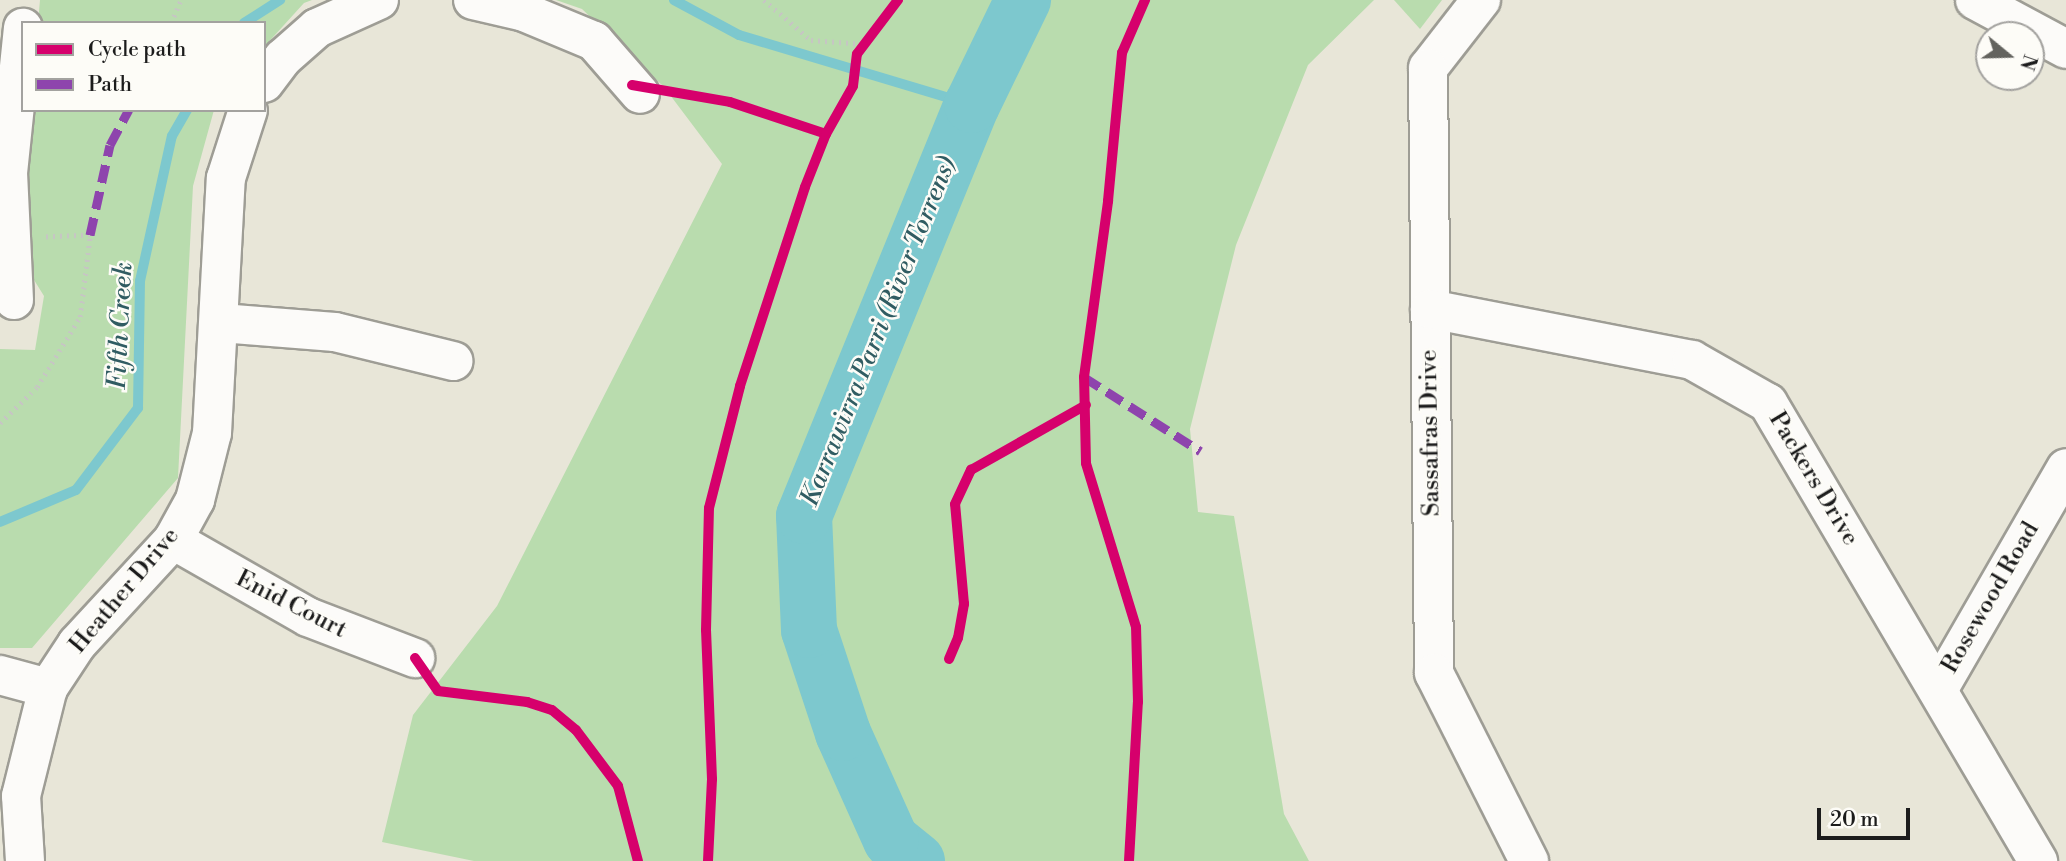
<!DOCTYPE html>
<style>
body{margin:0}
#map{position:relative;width:2066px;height:861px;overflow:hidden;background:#e8e6d8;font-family:"Libre Bodoni",serif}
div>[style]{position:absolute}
.green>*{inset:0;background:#b9dcae}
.stream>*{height:10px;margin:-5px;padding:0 5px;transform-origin:5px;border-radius:5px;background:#7dc8ce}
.river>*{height:56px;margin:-28px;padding:0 28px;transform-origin:28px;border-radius:28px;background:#7dc8ce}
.path>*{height:4.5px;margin-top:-2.25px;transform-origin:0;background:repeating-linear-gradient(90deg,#c6c6c3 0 2px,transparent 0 7px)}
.roads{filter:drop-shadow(2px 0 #9e9d95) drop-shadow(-2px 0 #9e9d95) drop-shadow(0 2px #9e9d95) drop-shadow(0 -2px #9e9d95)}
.street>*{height:38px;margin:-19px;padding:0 19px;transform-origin:19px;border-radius:19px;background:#fcfbf9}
.quiet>*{height:9px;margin-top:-4.5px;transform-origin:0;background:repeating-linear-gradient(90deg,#8e44ad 0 18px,transparent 0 27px)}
.cycleway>*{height:10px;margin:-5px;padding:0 5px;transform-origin:5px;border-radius:5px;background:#d6006c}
span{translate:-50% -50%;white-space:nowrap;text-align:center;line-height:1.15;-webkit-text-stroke:5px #fdfcf7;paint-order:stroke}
.street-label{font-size:24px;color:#1c1c1c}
.water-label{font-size:26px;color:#305c62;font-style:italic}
.legend{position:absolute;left:21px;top:21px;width:245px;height:91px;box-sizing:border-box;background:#fdfcf7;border:2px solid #a3a29f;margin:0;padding:9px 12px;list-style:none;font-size:21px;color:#1c1c1c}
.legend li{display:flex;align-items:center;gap:14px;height:35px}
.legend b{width:35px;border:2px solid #a3a29f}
.north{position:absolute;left:1975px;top:21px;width:70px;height:70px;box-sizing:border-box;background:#fdfcf7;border:2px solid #a3a29f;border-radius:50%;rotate:109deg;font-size:19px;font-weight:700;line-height:28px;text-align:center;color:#1c1c1c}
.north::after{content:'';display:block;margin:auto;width:24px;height:32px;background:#63635e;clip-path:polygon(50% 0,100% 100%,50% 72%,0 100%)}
.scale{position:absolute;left:1817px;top:808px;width:93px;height:32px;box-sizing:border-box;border:4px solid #1c1c1c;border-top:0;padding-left:9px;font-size:21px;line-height:24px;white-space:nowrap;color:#1c1c1c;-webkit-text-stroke:5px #fdfcf7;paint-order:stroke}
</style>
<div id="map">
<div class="green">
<div style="clip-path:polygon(40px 0,312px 0,304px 3px,264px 47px,264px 23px,38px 23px)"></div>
<div style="clip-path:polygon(556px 0,1374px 0,1308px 65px,1236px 245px,1190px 429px,1198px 512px,1234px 516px,1284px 814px,1309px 861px,474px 861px,382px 842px,413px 715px,497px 606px,722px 164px,664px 87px,582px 9px)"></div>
<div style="clip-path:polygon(1394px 0,1442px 0,1420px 29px)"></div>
<div style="clip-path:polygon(29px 110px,214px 110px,193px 186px,178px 478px,32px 648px,0 648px,0 349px,35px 350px,44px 296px,26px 267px)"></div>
</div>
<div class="stream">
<div style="left:674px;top:0;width:74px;rotate:28.3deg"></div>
<div style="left:739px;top:35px;width:243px;rotate:16.7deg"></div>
<div style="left:244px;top:23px;width:43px;rotate:-32.6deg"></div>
<div style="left:0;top:522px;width:82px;rotate:-22.8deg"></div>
<div style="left:76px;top:490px;width:103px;rotate:-52.9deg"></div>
<div style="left:138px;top:408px;width:127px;rotate:-89.1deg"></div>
<div style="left:140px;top:281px;width:148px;rotate:-77.6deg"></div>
<div style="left:172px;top:136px;width:30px;rotate:-60deg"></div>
</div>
<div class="river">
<div style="left:917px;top:861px;width:33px;rotate:-141deg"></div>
<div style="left:891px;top:840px;width:117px;rotate:-114.2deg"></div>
<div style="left:843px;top:733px;width:108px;rotate:-108.3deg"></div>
<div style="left:809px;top:630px;width:114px;rotate:-92.5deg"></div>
<div style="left:804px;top:516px;width:444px;rotate:-67.8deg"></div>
<div style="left:972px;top:105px;width:117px;rotate:-64.1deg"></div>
</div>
<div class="path">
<div style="left:764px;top:0;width:62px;rotate:40.4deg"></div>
<div style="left:811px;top:40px;width:54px;rotate:4.2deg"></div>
<div style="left:171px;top:23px;width:25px;rotate:-67deg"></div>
<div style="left:0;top:423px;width:52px;rotate:-44.2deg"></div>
<div style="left:37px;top:387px;width:82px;rotate:-58.4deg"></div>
<div style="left:80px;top:317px;width:83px;rotate:-83deg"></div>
<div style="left:90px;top:235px;width:46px;rotate:177.5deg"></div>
</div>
<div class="roads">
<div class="street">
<div style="left:473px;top:0;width:52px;rotate:13.2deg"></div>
<div style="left:524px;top:12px;width:76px;rotate:22.5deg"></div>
<div style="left:594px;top:41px;width:70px;rotate:49deg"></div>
<div style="left:1481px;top:0;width:86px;rotate:127.9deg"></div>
<div style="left:1428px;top:68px;width:605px;rotate:89.43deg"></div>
<div style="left:1434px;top:673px;width:211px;rotate:63.2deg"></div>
<div style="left:1975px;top:0;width:103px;rotate:28.3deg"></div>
<div style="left:264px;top:83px;width:31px;rotate:-53deg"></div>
<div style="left:283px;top:58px;width:45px;rotate:-41.4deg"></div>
<div style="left:317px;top:28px;width:68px;rotate:-24.3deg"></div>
<div style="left:14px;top:300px;width:127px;rotate:-92.7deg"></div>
<div style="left:8px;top:173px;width:146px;rotate:-84.1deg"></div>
<div style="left:1430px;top:309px;width:267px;rotate:11deg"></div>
<div style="left:1692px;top:360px;width:87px;rotate:29.5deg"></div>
<div style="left:1768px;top:403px;width:532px;rotate:59.48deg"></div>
<div style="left:221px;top:323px;width:114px;rotate:4.5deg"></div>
<div style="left:335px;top:332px;width:122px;rotate:13.8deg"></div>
<div style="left:173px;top:540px;width:155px;rotate:29.7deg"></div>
<div style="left:308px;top:617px;width:115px;rotate:21deg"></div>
<div style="left:0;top:675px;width:50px;rotate:15.2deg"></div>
<div style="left:1938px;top:690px;width:256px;rotate:-60deg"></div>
<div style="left:25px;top:861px;width:65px;rotate:-93.5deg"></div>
<div style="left:21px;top:796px;width:111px;rotate:-76deg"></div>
<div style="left:48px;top:688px;width:53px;rotate:-56.6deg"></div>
<div style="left:77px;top:644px;width:142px;rotate:-47.3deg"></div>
<div style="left:173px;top:540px;width:46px;rotate:-61.2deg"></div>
<div style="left:195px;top:500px;width:69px;rotate:-75.8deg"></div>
<div style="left:212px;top:433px;width:255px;rotate:-86.9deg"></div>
<div style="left:226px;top:178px;width:71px;rotate:-72.1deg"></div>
</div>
</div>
<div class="quiet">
<div style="left:90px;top:235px;width:92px;rotate:-77.5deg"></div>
<div style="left:110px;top:145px;width:40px;rotate:-62deg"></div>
<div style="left:1084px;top:377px;width:138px;rotate:32.5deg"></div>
</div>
<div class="cycleway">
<div style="left:632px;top:85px;width:99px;rotate:9.8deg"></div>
<div style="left:730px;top:102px;width:101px;rotate:18.4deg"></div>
<div style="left:415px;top:658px;width:40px;rotate:55.1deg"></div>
<div style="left:438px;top:691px;width:90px;rotate:7deg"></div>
<div style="left:527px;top:702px;width:26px;rotate:18deg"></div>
<div style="left:552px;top:710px;width:31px;rotate:40deg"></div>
<div style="left:576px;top:730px;width:70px;rotate:53.1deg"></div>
<div style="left:618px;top:786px;width:78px;rotate:75.1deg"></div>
<div style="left:949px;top:659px;width:23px;rotate:-67deg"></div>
<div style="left:958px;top:638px;width:35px;rotate:-80deg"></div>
<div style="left:964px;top:604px;width:100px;rotate:-95.1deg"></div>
<div style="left:955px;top:504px;width:38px;rotate:-65deg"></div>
<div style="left:971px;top:470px;width:132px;rotate:-29.5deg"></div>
<div style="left:708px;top:861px;width:82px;rotate:-87.2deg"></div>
<div style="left:712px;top:779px;width:149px;rotate:-92.3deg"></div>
<div style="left:706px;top:630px;width:122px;rotate:-88.6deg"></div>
<div style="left:709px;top:508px;width:126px;rotate:-75.7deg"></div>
<div style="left:740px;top:386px;width:209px;rotate:-71.9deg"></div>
<div style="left:805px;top:187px;width:57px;rotate:-68.4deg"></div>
<div style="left:826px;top:134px;width:55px;rotate:-60.6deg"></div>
<div style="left:853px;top:86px;width:32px;rotate:-83deg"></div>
<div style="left:857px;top:54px;width:68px;rotate:-52.8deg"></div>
<div style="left:1129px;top:861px;width:159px;rotate:-86.8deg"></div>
<div style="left:1138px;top:702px;width:75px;rotate:-91.5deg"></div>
<div style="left:1136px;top:627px;width:171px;rotate:-107deg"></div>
<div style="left:1086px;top:463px;width:86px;rotate:-91.3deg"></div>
<div style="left:1084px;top:377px;width:178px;rotate:-82.2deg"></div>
<div style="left:1108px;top:201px;width:149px;rotate:-84.6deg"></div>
<div style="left:1122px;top:53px;width:58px;rotate:-66.5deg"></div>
</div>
<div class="street-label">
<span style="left:1431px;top:433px;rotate:-91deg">Sassafras Drive</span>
<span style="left:1813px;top:479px;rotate:59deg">Packers Drive</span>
<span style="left:125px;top:591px;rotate:-50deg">Heather Drive</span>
<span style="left:1991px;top:598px;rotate:-60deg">Rosewood Road</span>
<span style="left:291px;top:605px;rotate:27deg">Enid Court</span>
</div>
<div class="water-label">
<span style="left:121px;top:326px;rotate:-87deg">Fifth Creek</span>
<span style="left:879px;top:332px;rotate:-68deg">Karrawirra Parri (River Torrens)</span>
</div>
<ul class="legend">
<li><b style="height:9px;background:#d6006c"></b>Cycle path</li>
<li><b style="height:9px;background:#8e44ad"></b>Path</li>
</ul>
<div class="north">N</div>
<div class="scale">20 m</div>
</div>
